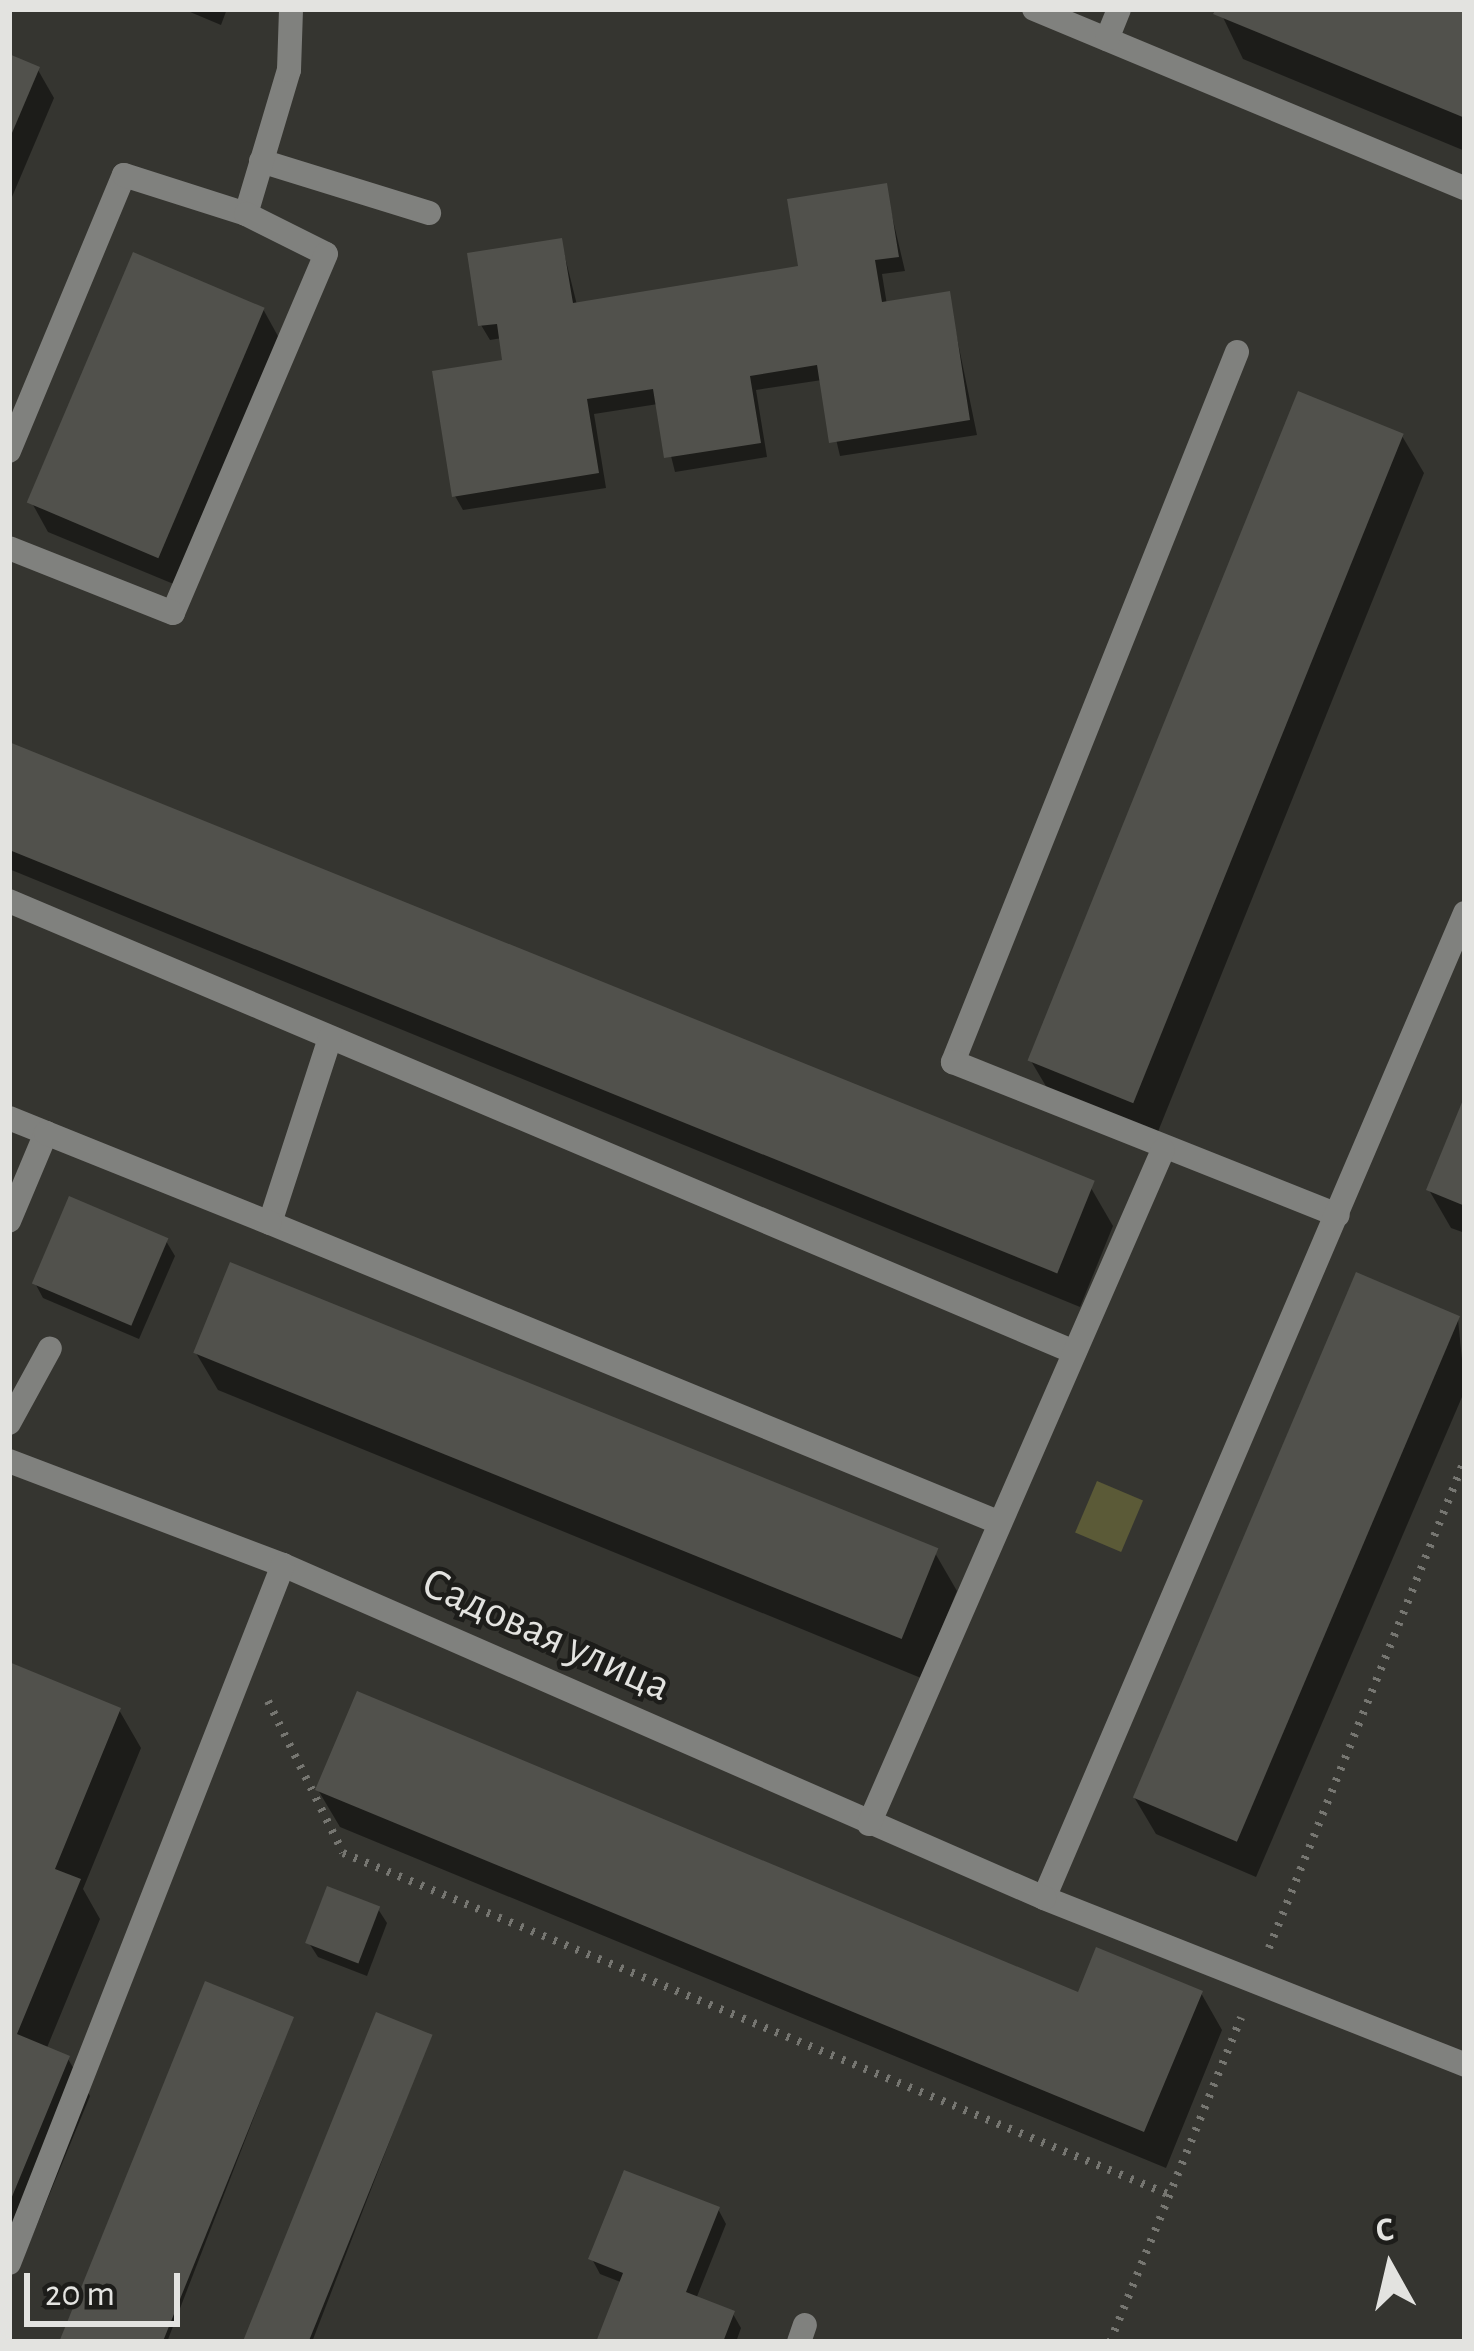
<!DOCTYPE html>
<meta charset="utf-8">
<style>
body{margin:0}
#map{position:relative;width:1474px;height:2351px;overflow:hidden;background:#353530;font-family:"Alegreya Sans",sans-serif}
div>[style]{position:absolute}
.green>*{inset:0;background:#5b5a37;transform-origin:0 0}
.shadow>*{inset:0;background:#0007}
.building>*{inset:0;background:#51514c;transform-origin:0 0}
.path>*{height:8px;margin-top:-4px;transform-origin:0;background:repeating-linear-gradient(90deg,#767671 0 3px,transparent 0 12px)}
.service>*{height:24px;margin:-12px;padding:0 12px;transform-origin:12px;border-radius:12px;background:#80817e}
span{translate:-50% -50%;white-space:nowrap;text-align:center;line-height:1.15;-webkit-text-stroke:9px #1d1d1a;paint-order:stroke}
.street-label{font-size:45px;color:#e3e3e0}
.frame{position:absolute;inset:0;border:12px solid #e3e3e0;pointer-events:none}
.north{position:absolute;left:1330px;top:2207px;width:120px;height:120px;-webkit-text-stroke:9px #1d1d1a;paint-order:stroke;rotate:352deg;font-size:33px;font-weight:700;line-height:48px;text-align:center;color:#e3e3e0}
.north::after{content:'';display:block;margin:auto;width:42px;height:54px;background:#e3e3e0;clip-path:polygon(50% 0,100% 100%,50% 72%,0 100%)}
.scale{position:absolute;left:24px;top:2273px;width:156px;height:54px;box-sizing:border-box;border:6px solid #e3e3e0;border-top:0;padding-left:15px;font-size:36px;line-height:42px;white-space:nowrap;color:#e3e3e0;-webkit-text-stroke:9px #1d1d1a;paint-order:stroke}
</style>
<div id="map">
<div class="green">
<div style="left:1097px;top:1481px;width:50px;height:56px;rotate:23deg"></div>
</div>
<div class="shadow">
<div style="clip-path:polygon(183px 9px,227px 9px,221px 25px)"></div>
<div style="clip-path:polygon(1219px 9px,1465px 9px,1465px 151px,1243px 59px)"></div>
<div style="clip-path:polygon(9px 57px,38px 70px,54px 98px,9px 204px)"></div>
<div style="clip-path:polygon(885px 186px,905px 271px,882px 274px,887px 305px,948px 294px,977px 435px,840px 456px,822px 380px,756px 390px,767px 457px,675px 472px,658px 404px,594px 414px,606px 488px,463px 510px,455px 496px,506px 363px,502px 338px,490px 340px,481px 325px,561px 241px,577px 305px,802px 268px)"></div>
<div style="clip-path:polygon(263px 309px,279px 338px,176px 585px,48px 532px,32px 503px)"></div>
<div style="clip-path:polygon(1402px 436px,1424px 473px,1155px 1139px,1053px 1098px,1031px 1061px)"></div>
<div style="clip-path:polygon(9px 745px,1091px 1188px,1113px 1226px,1080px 1307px,9px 869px)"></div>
<div style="clip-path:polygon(1465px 1103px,1465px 1233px,1451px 1228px,1429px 1190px)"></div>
<div style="clip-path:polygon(166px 1241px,175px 1256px,139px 1339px,43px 1298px,35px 1283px)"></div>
<div style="clip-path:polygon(1458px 1319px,1465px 1390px,1256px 1877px,1156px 1834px,1134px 1797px)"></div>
<div style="clip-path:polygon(196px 1353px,935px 1553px,957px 1591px,921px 1678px,218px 1390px)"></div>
<div style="clip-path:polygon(9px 1665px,119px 1710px,141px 1748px,83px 1889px,100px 1919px,46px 2050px,68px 2059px,90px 2096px,22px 2261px,9px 2255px)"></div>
<div style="clip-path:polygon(318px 1790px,1080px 1996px,1201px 1993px,1222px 2030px,1166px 2168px,340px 1827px)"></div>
<div style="clip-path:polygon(378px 1909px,387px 1923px,367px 1976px,318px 1957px,309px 1943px)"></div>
<div style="clip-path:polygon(292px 2019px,167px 2342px,61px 2342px)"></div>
<div style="clip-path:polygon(430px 2037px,312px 2342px,245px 2342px)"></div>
<div style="clip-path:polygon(718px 2209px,726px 2224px,696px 2299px,733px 2314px,741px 2328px,736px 2342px,600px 2342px,623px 2283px,600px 2274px,592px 2259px)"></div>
</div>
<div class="building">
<div style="clip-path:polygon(1216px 9px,1465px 9px,1465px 118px,1213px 14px)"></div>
<div style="clip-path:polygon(9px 54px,40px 67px,9px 140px)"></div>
<div style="clip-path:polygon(887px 183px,899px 257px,875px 260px,882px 302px,950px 291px,970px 420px,829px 443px,817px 365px,750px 376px,761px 443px,664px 458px,653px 389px,587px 399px,599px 473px,452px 497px,432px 371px,502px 360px,497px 324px,478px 326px,467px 253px,562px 238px,573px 303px,798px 266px,787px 199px)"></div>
<div style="left:133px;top:252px;width:143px;height:272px;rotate:23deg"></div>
<div style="left:1298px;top:391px;width:114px;height:722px;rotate:22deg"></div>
<div style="left:9px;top:742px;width:1171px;height:100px;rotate:22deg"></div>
<div style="clip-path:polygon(1465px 1095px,1465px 1206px,1426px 1190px)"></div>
<div style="left:69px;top:1196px;width:108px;height:95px;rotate:23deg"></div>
<div style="left:230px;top:1262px;width:764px;height:98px;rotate:22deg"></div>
<div style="left:1356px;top:1272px;width:113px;height:571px;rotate:23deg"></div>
<div style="clip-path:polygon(9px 1662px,121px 1708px,55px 1869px,81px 1879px,17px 2034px,70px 2056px,9px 2204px)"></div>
<div style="clip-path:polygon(357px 1691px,1078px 1992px,1096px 1947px,1203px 1991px,1144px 2132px,315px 1790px)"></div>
<div style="left:327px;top:1886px;width:57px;height:61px;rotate:21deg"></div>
<div style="left:205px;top:1981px;width:96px;height:390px;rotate:22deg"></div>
<div style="left:376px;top:2012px;width:61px;height:357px;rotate:22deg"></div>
<div style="clip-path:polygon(624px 2170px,720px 2207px,686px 2292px,735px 2311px,723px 2342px,596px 2342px,623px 2273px,588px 2259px)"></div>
</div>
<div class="path">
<div style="left:268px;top:1701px;width:169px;rotate:63.7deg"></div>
<div style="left:343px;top:1853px;width:895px;rotate:22.47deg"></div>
<div style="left:1269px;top:1948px;width:527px;rotate:-68.16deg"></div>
<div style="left:1110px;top:2342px;width:350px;rotate:-68deg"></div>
</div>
<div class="service">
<div style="left:1034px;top:9px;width:467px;rotate:22.6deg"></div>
<div style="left:1107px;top:39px;width:32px;rotate:-68deg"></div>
<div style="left:261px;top:161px;width:176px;rotate:17.2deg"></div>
<div style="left:246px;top:214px;width:150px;rotate:-73.4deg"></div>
<div style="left:289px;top:70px;width:61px;rotate:-88.1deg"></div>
<div style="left:1237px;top:352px;width:765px;rotate:111.8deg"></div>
<div style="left:953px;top:1062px;width:414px;rotate:21.7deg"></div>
<div style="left:9px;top:451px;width:299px;rotate:-67.4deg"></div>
<div style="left:124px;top:175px;width:128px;rotate:17.7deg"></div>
<div style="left:246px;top:214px;width:89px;rotate:26.6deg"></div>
<div style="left:326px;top:254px;width:390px;rotate:113.1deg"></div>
<div style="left:173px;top:613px;width:176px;rotate:-158.4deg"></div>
<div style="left:9px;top:901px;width:1157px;rotate:22.95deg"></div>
<div style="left:1465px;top:913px;width:1071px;rotate:113.14deg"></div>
<div style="left:1044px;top:1898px;width:453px;rotate:21.6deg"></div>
<div style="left:330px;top:1038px;width:194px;rotate:108deg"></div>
<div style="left:270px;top:1223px;width:789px;rotate:22.34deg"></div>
<div style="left:9px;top:1118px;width:40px;rotate:22deg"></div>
<div style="left:46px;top:1133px;width:95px;rotate:112.8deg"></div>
<div style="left:46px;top:1133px;width:241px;rotate:21.9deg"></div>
<div style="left:9px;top:1423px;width:85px;rotate:-61.3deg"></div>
<div style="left:9px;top:1461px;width:293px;rotate:20.8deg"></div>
<div style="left:283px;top:1565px;width:831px;rotate:23.63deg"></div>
<div style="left:869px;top:1824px;width:735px;rotate:-66.43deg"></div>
<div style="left:9px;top:2263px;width:750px;rotate:-68.57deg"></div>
<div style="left:799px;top:2342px;width:18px;rotate:-71deg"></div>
</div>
<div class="street-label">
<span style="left:546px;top:1635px;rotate:24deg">Садовая улица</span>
</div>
<div class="frame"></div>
<div class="north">С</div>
<div class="scale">20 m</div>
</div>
